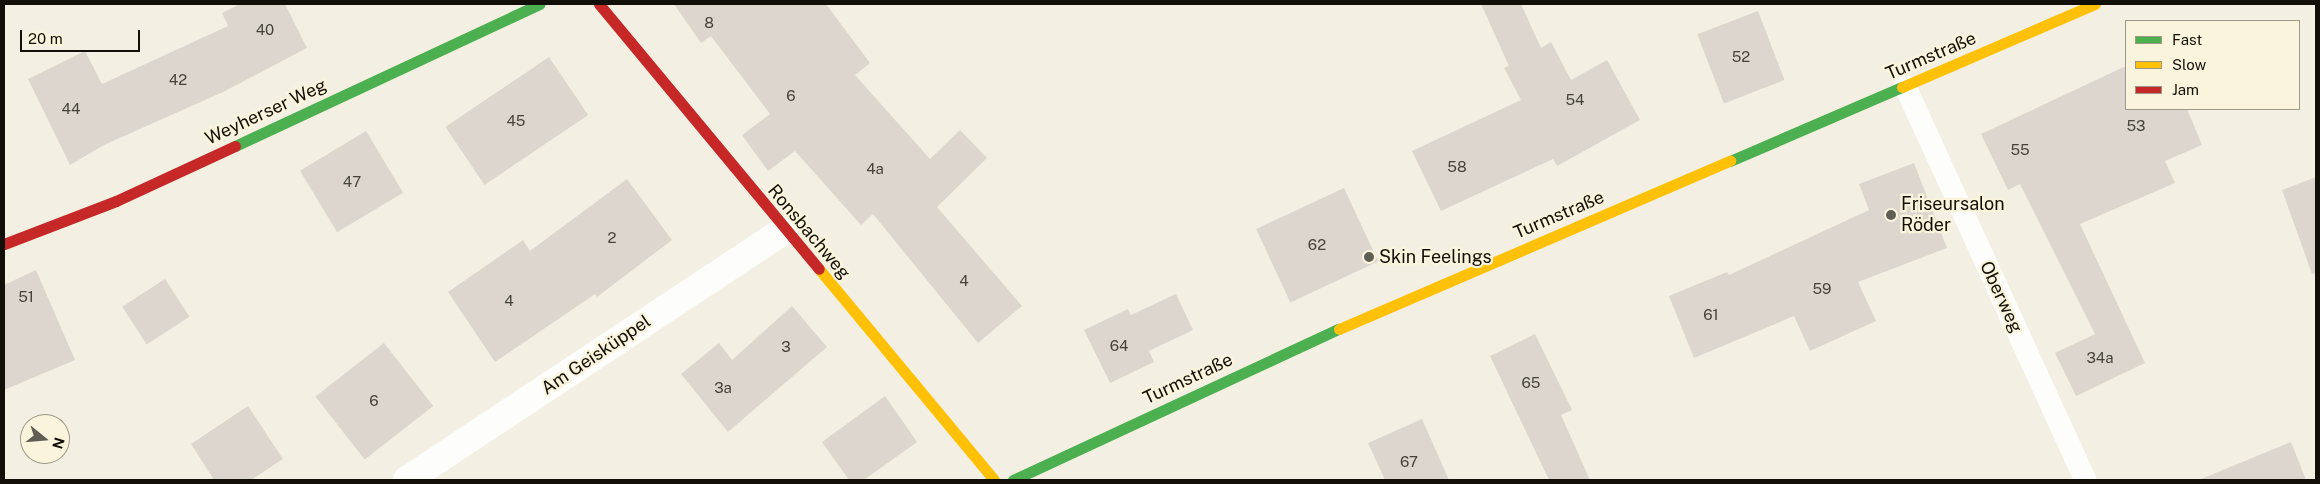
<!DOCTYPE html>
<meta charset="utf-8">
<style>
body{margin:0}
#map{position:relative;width:2320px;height:484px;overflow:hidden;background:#f3f0e3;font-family:"Public Sans",sans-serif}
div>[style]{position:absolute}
.building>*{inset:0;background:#dcd6ce;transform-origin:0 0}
.lane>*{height:22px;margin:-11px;padding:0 11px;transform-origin:11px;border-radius:11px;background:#fdfdfb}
.street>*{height:28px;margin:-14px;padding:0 14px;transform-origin:14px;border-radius:14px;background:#fdfdfb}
.fast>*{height:11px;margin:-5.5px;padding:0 5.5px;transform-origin:5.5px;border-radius:5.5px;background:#4caf50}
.slow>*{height:11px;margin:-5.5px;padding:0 5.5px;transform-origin:5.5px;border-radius:5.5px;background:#ffc107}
.jam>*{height:11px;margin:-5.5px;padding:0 5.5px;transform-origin:5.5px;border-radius:5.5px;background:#c62828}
.dots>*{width:14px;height:14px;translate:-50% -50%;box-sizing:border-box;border:2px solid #faf4dc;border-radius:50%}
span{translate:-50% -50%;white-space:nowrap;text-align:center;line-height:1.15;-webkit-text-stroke:4.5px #faf4dc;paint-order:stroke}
.number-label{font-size:15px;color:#45423a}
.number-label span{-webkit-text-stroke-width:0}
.street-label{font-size:18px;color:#110f07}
.poi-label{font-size:18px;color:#110f07}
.left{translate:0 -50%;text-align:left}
.frame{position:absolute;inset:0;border:5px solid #110f07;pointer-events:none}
.legend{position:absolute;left:2125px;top:20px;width:175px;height:90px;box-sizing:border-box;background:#faf4dc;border:1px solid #9d9887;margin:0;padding:6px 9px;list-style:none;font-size:15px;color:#110f07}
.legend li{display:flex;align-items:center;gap:10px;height:25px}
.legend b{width:25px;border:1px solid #9d9887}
.north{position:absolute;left:20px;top:414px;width:50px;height:50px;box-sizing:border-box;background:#faf4dc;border:1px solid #9d9887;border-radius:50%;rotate:107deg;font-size:14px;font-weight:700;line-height:20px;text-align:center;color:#110f07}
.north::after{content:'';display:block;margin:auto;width:18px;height:22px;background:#605e54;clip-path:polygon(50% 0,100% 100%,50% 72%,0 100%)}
.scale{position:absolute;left:20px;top:30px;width:120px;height:22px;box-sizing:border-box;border:2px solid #110f07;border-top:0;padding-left:6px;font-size:15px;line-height:18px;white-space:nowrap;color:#110f07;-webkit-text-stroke:4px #faf4dc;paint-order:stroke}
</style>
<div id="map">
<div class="building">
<div style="clip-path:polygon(240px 4px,285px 4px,307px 48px,223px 92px,104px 145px,70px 165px,28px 79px,85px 51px,102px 84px,228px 26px,222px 13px)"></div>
<div style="clip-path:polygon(674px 4px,826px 4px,870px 63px,855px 75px,930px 159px,960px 130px,987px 158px,937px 207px,1022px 306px,978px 343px,873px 214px,861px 225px,795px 151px,768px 171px,742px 135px,770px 114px,711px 36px,701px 43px)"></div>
<div style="clip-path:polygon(1481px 4px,1521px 4px,1541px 48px,1551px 42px,1571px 80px,1607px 60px,1640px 120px,1557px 166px,1553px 159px,1441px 211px,1412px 151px,1521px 100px,1504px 68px,1509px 66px)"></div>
<div style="left:1758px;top:11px;width:74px;height:65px;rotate:69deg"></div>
<div style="left:549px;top:57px;width:70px;height:125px;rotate:56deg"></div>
<div style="clip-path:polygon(2126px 66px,2126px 109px,2187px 109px,2202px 145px,2165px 161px,2175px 183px,2080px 224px,2145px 363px,2076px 396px,2055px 353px,2095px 334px,2020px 184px,2008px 190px,1981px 134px)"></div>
<div style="left:366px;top:131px;width:72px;height:77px;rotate:59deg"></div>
<div style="clip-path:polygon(1914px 163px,1947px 248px,1858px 282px,1876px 321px,1810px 351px,1794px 316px,1694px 358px,1669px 296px,1727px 272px,1729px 275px,1869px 210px,1859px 184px)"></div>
<div style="clip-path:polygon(2316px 177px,2316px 273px,2312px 274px,2282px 190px)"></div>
<div style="clip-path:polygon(627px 179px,672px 240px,597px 297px,595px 294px,495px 362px,448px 292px,523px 240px,530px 251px)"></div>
<div style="left:1344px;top:188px;width:81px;height:97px;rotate:65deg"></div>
<div style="clip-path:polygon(36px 270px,75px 360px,4px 390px,4px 285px)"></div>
<div style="left:165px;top:279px;width:45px;height:51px;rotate:57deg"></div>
<div style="clip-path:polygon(1176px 294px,1193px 330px,1149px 351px,1154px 362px,1110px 383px,1084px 330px,1128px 309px,1131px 315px)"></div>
<div style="clip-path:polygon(792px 306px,827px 347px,728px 432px,681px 374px,719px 343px,732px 360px)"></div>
<div style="clip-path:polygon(1535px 334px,1572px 410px,1561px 415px,1590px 480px,1549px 480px,1490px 356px)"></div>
<div style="left:384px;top:343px;width:80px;height:87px;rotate:52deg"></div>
<div style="clip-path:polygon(885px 396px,917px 442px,864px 480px,849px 480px,822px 442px)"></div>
<div style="clip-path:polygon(248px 406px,283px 459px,251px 480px,214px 480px,191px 444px)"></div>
<div style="clip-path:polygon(1422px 419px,1449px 480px,1385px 480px,1368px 443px)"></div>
<div style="clip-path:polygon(2291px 442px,2306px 480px,2201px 480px,2201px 479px)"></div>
</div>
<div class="lane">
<div style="left:1905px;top:86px;width:433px;rotate:65.4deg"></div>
</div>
<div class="street">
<div style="left:407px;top:480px;width:452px;rotate:-33.5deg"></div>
</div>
<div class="fast">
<div style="left:235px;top:146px;width:336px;rotate:-25deg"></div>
<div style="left:1730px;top:161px;width:187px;rotate:-23.3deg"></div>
<div style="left:1013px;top:480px;width:359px;rotate:-24.9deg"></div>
</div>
<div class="slow">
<div style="left:1902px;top:87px;width:210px;rotate:-23.3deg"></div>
<div style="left:819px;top:269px;width:274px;rotate:50.3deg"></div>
<div style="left:1339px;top:329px;width:426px;rotate:-23.3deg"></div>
</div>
<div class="jam">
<div style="left:599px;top:4px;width:344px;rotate:50.3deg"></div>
<div style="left:4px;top:244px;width:120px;rotate:-21deg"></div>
<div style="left:116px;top:201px;width:131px;rotate:-24.8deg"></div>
</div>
<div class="dots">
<div style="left:1891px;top:215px;background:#605e54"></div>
<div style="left:1369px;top:257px;background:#605e54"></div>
</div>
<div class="number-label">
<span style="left:709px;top:23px">8</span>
<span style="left:265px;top:30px">40</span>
<span style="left:1741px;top:57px">52</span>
<span style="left:178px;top:80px">42</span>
<span style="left:791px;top:96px">6</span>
<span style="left:1575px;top:100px">54</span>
<span style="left:71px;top:109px">44</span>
<span style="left:516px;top:121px">45</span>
<span style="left:2136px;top:126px">53</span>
<span style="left:2020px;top:150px">55</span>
<span style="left:1457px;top:167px">58</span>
<span style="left:875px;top:169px">4a</span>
<span style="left:352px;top:182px">47</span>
<span style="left:612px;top:238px">2</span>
<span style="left:1317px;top:245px">62</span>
<span style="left:964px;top:281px">4</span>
<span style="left:1822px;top:289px">59</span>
<span style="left:26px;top:297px">51</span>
<span style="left:509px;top:301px">4</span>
<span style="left:1711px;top:315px">61</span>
<span style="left:1119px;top:346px">64</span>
<span style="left:786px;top:347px">3</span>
<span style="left:2100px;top:358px">34a</span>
<span style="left:1531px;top:383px">65</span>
<span style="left:723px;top:388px">3a</span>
<span style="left:374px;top:401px">6</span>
<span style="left:1409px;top:462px">67</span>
</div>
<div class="street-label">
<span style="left:1931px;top:56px;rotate:-23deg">Turmstraße</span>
<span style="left:266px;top:112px;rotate:-25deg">Weyherser Weg</span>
<span style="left:1559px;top:215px;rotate:-23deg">Turmstraße</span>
<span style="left:809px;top:232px;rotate:50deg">Ronsbachweg</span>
<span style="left:2001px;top:297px;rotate:65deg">Oberweg</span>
<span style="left:596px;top:355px;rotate:-34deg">Am Geisküppel</span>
<span style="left:1188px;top:379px;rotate:-25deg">Turmstraße</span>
</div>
<div class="poi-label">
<span class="left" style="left:1901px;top:215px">Friseursalon<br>Röder</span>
<span class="left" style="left:1379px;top:257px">Skin Feelings</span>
</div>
<div class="frame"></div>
<ul class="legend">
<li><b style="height:6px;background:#4caf50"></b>Fast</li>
<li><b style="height:6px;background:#ffc107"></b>Slow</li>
<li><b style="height:6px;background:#c62828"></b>Jam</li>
</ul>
<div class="north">N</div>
<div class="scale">20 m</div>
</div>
